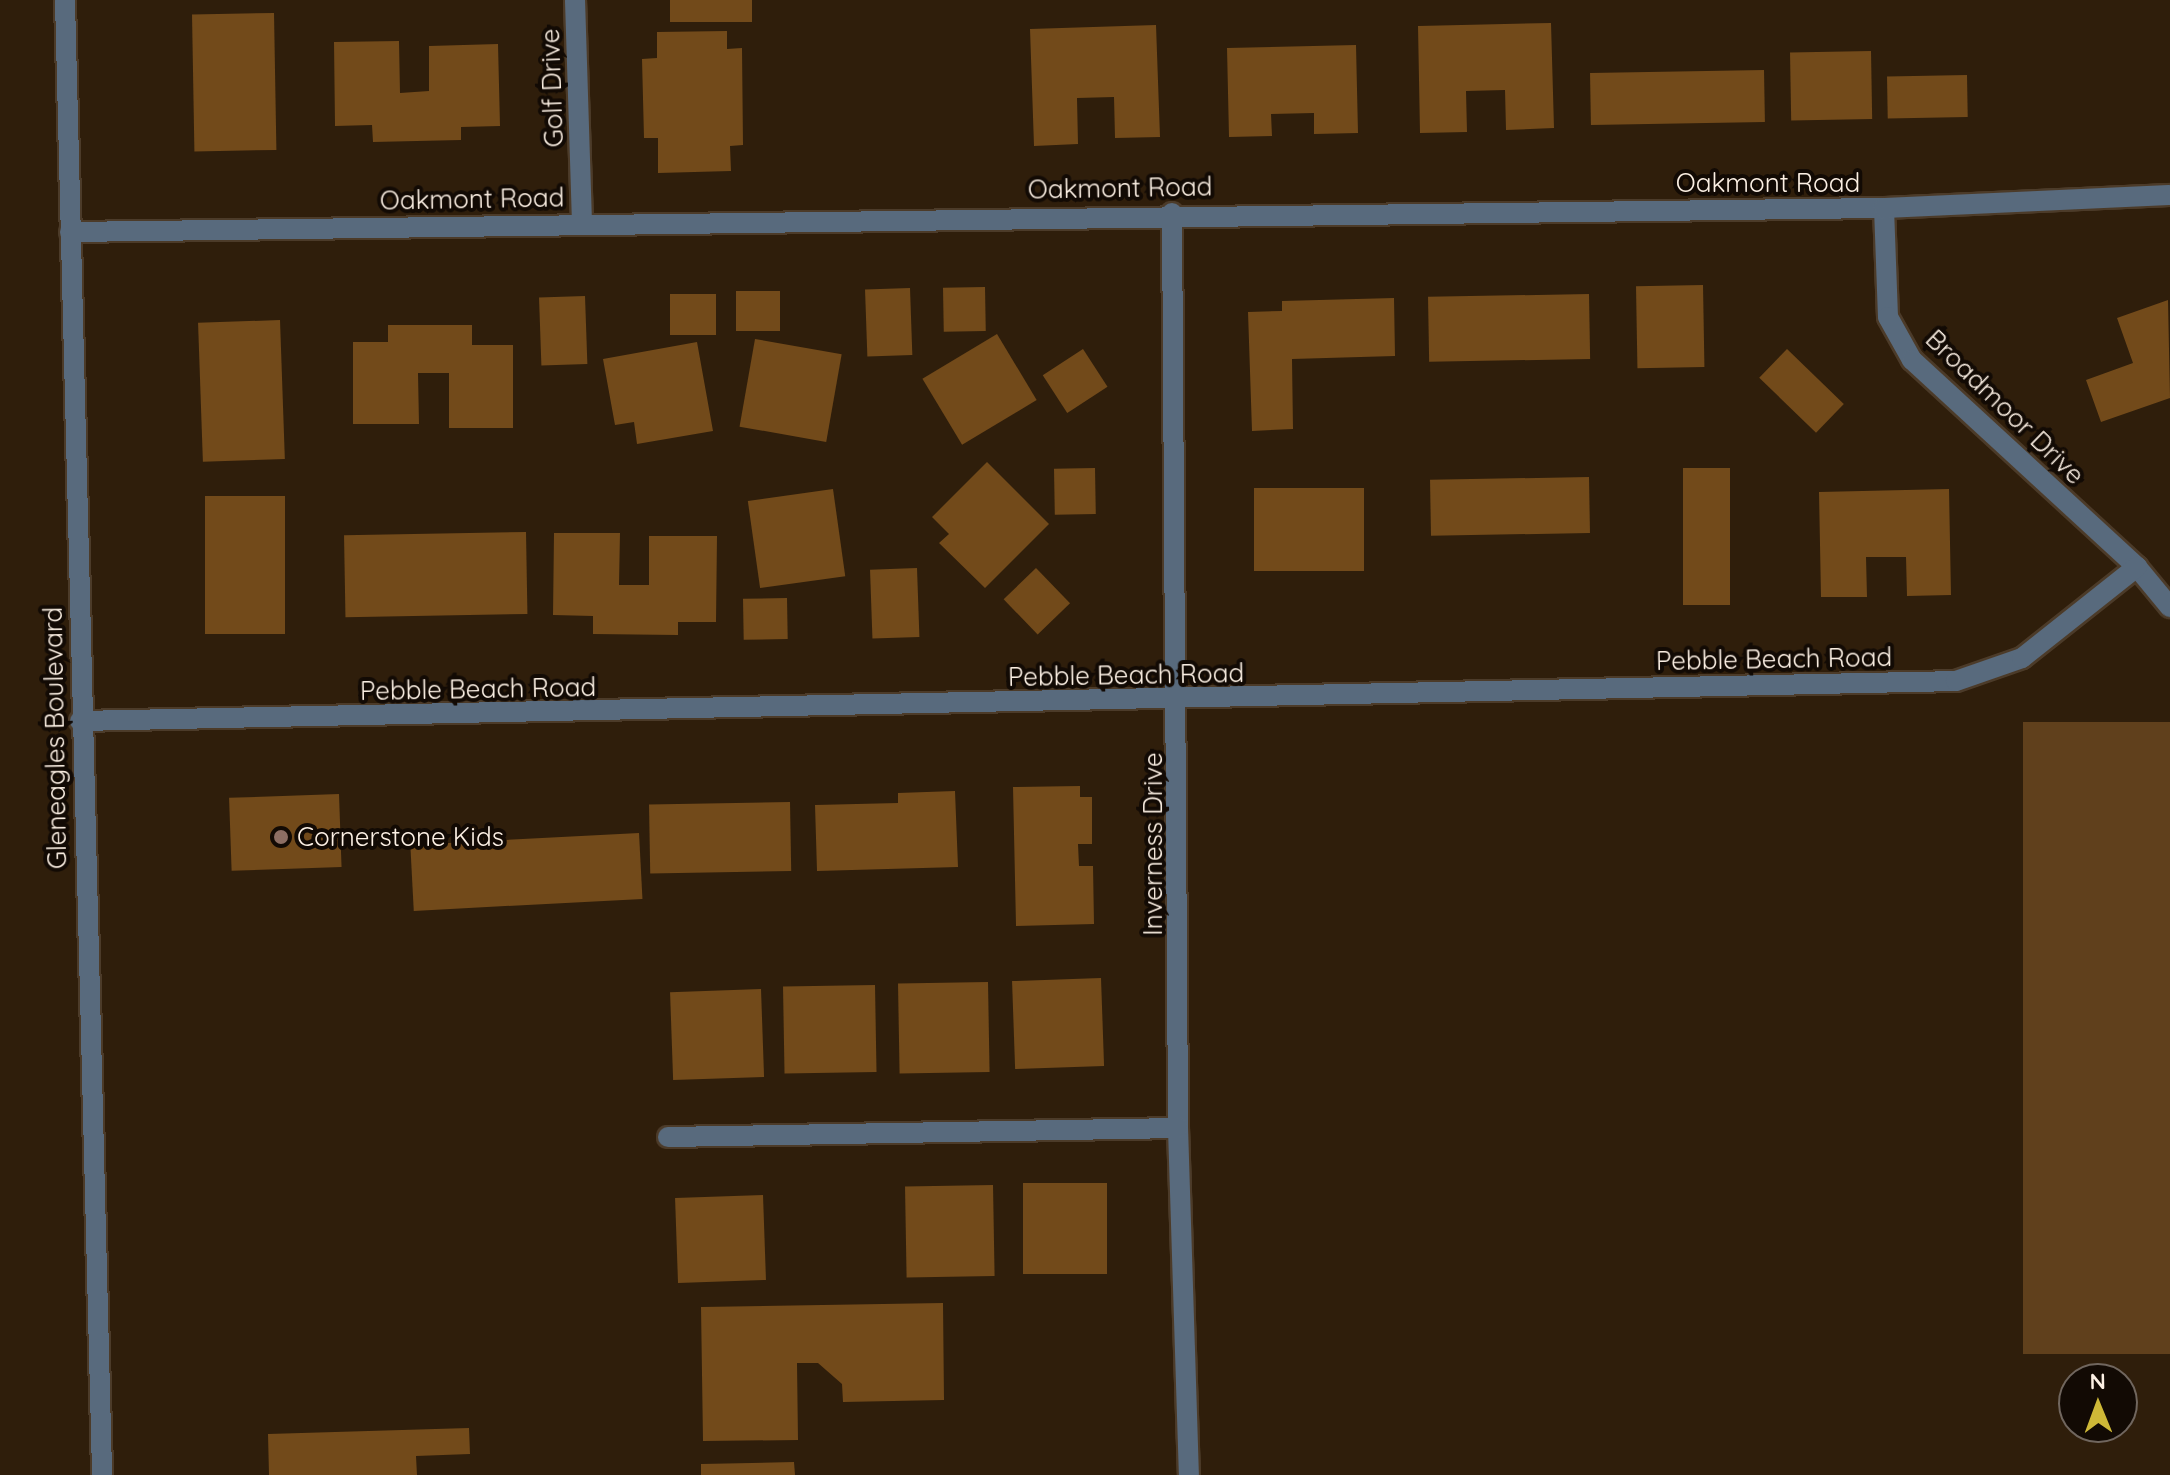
<!DOCTYPE html>
<style>
body{margin:0}
#map{position:relative;width:2170px;height:1475px;overflow:hidden;background:#2f1e0b;font-family:Quicksand,sans-serif}
div>[style]{position:absolute}
.green>*{inset:0;background:#60401c;transform-origin:0 0}
.building>*{inset:0;background:#724a1a;transform-origin:0 0}
.roads{filter:drop-shadow(2px 0 #4c3b29) drop-shadow(-2px 0 #4c3b29) drop-shadow(0 2px #4c3b29) drop-shadow(0 -2px #4c3b29)}
.minor>*{height:20px;margin:-10px;padding:0 10px;transform-origin:10px;border-radius:10px;background:#586a7d}
.tertiary>*{height:20px;margin:-10px;padding:0 10px;transform-origin:10px;border-radius:10px;background:#586a7d}
.dots>*{width:22px;height:22px;translate:-50% -50%;box-sizing:border-box;border:4px solid #120a04;border-radius:50%}
span{translate:-50% -50%;white-space:nowrap;text-align:center;line-height:1.15;-webkit-text-stroke:8px #120a04;paint-order:stroke}
.street-label{font-size:26px;color:#fcf0e4}
.poi-label{font-size:26px;color:#fcf0e4}
.left{translate:0 -50%;text-align:left}
.north{position:absolute;left:2058px;top:1363px;width:80px;height:80px;box-sizing:border-box;background:#120a04;border:2px solid #70665e;border-radius:50%;rotate:359deg;font-size:22px;font-weight:700;line-height:32px;text-align:center;color:#fcf0e4}
.north::after{content:'';display:block;margin:auto;width:28px;height:36px;background:#ceb837;clip-path:polygon(50% 0,100% 100%,50% 72%,0 100%)}
</style>
<div id="map">
<div class="green">
<div style="left:2170px;top:722px;width:632px;height:147px;rotate:90deg"></div>
</div>
<div class="building">
<div style="left:670px;top:0;width:82px;height:22px"></div>
<div style="left:274px;top:13px;width:137px;height:82px;rotate:89deg"></div>
<div style="clip-path:polygon(1551px 23px,1554px 128px,1506px 130px,1505px 90px,1466px 91px,1467px 132px,1420px 133px,1418px 26px)"></div>
<div style="clip-path:polygon(1156px 25px,1160px 137px,1115px 138px,1114px 97px,1077px 98px,1078px 144px,1034px 146px,1030px 29px)"></div>
<div style="clip-path:polygon(727px 31px,727px 49px,742px 48px,743px 145px,730px 146px,731px 171px,658px 173px,658px 138px,644px 138px,642px 59px,657px 58px,657px 32px)"></div>
<div style="clip-path:polygon(399px 41px,400px 93px,429px 91px,429px 46px,498px 44px,500px 126px,461px 127px,461px 140px,373px 142px,372px 125px,335px 126px,334px 42px)"></div>
<div style="clip-path:polygon(1356px 45px,1358px 133px,1314px 134px,1314px 113px,1271px 114px,1272px 136px,1229px 137px,1227px 48px)"></div>
<div style="left:1871px;top:51px;width:68px;height:81px;rotate:89deg"></div>
<div style="left:1764px;top:70px;width:52px;height:174px;rotate:89deg"></div>
<div style="left:1967px;top:75px;width:42px;height:80px;rotate:89deg"></div>
<div style="left:1703px;top:285px;width:82px;height:67px;rotate:89deg"></div>
<div style="left:985px;top:287px;width:44px;height:42px;rotate:89deg"></div>
<div style="left:910px;top:288px;width:67px;height:45px;rotate:88deg"></div>
<div style="left:736px;top:291px;width:44px;height:40px"></div>
<div style="left:670px;top:294px;width:46px;height:41px"></div>
<div style="left:1589px;top:294px;width:65px;height:161px;rotate:89deg"></div>
<div style="left:585px;top:296px;width:68px;height:46px;rotate:88deg"></div>
<div style="clip-path:polygon(1394px 298px,1395px 356px,1292px 359px,1293px 429px,1252px 431px,1248px 312px,1282px 311px,1282px 301px)"></div>
<div style="clip-path:polygon(2168px 300px,2170px 398px,2101px 422px,2086px 380px,2133px 363px,2117px 318px)"></div>
<div style="left:280px;top:320px;width:139px;height:82px;rotate:88deg"></div>
<div style="clip-path:polygon(388px 325px,472px 325px,472px 345px,513px 345px,513px 428px,449px 428px,449px 373px,418px 373px,419px 424px,353px 424px,353px 342px,388px 342px)"></div>
<div style="left:997px;top:334px;width:77px;height:87px;rotate:59deg"></div>
<div style="left:755px;top:339px;width:88px;height:89px;rotate:10deg"></div>
<div style="clip-path:polygon(697px 342px,713px 431px,637px 444px,634px 422px,615px 425px,603px 359px)"></div>
<div style="left:1083px;top:349px;width:45px;height:48px;rotate:57deg"></div>
<div style="left:1787px;top:349px;width:79px;height:40px;rotate:44deg"></div>
<div style="clip-path:polygon(987px 462px,1049px 524px,985px 588px,939px 543px,949px 534px,932px 517px)"></div>
<div style="left:1095px;top:468px;width:46px;height:41px;rotate:89deg"></div>
<div style="left:1683px;top:468px;width:47px;height:137px"></div>
<div style="left:1589px;top:477px;width:56px;height:159px;rotate:89deg"></div>
<div style="left:1254px;top:488px;width:110px;height:83px"></div>
<div style="left:833px;top:489px;width:88px;height:86px;rotate:82deg"></div>
<div style="clip-path:polygon(1949px 489px,1951px 595px,1907px 596px,1906px 557px,1866px 557px,1867px 597px,1821px 597px,1819px 492px)"></div>
<div style="left:285px;top:496px;width:138px;height:80px;rotate:90deg"></div>
<div style="left:526px;top:532px;width:82px;height:182px;rotate:89deg"></div>
<div style="clip-path:polygon(554px 533px,620px 533px,619px 585px,649px 585px,649px 536px,717px 536px,716px 622px,678px 622px,678px 635px,593px 634px,593px 616px,553px 615px)"></div>
<div style="left:917px;top:568px;width:69px;height:47px;rotate:88deg"></div>
<div style="left:1036px;top:568px;width:49px;height:45px;rotate:46deg"></div>
<div style="left:787px;top:598px;width:41px;height:44px;rotate:89deg"></div>
<div style="clip-path:polygon(1080px 786px,1080px 797px,1092px 797px,1092px 844px,1078px 844px,1079px 866px,1093px 866px,1094px 924px,1016px 926px,1013px 787px)"></div>
<div style="clip-path:polygon(955px 791px,958px 867px,817px 871px,815px 805px,898px 803px,898px 793px)"></div>
<div style="left:339px;top:794px;width:73px;height:110px;rotate:88deg"></div>
<div style="left:790px;top:802px;width:69px;height:141px;rotate:89deg"></div>
<div style="left:639px;top:833px;width:66px;height:229px;rotate:87deg"></div>
<div style="left:1101px;top:978px;width:88px;height:89px;rotate:88deg"></div>
<div style="left:988px;top:982px;width:90px;height:90px;rotate:89deg"></div>
<div style="left:875px;top:985px;width:87px;height:92px;rotate:89deg"></div>
<div style="left:761px;top:989px;width:88px;height:91px;rotate:88deg"></div>
<div style="left:1023px;top:1183px;width:84px;height:91px"></div>
<div style="left:993px;top:1185px;width:91px;height:88px;rotate:89deg"></div>
<div style="left:763px;top:1195px;width:85px;height:88px;rotate:88deg"></div>
<div style="clip-path:polygon(943px 1303px,944px 1400px,843px 1402px,842px 1384px,818px 1363px,797px 1363px,798px 1440px,703px 1441px,701px 1307px)"></div>
<div style="clip-path:polygon(2080px 1370px,2104px 1370px,2113px 1379px,2074px 1379px,2074px 1427px,2104px 1431px,2079px 1432px,2060px 1415px,2062px 1385px)"></div>
<div style="clip-path:polygon(469px 1428px,470px 1454px,416px 1456px,417px 1475px,269px 1475px,268px 1434px)"></div>
<div style="clip-path:polygon(794px 1462px,795px 1475px,701px 1475px,701px 1464px)"></div>
</div>
<div class="roads">
<div class="minor">
<div style="left:575px;top:0;width:223px;rotate:88.2deg"></div>
<div style="left:1884px;top:208px;width:109px;rotate:87.9deg"></div>
<div style="left:1888px;top:317px;width:49px;rotate:60.8deg"></div>
<div style="left:1912px;top:360px;width:306px;rotate:42.6deg"></div>
<div style="left:2137px;top:567px;width:52px;rotate:50.5deg"></div>
<div style="left:1172px;top:213px;width:915px;rotate:89.62deg"></div>
<div style="left:1178px;top:1128px;width:347px;rotate:88.2deg"></div>
<div style="left:70px;top:232px;width:1814px;rotate:-0.76deg"></div>
<div style="left:1884px;top:208px;width:286px;rotate:-2.6deg"></div>
<div style="left:80px;top:721px;width:1876px;rotate:-1.22deg"></div>
<div style="left:1956px;top:681px;width:70px;rotate:-19.2deg"></div>
<div style="left:2022px;top:658px;width:147px;rotate:-38.4deg"></div>
<div style="left:668px;top:1137px;width:510px;rotate:-1.01deg"></div>
</div>
<div class="tertiary">
<div style="left:65px;top:0;width:1475px;rotate:88.56deg"></div>
</div>
</div>
<div class="dots">
<div style="left:281px;top:837px;background:#8d6e63"></div>
</div>
<div class="street-label">
<span style="left:552px;top:88px;rotate:-92deg">Golf Drive</span>
<span style="left:1768px;top:183px">Oakmont Road</span>
<span style="left:1120px;top:188px;rotate:-1deg">Oakmont Road</span>
<span style="left:472px;top:199px;rotate:-1deg">Oakmont Road</span>
<span style="left:2005px;top:407px;rotate:44deg">Broadmoor Drive</span>
<span style="left:1774px;top:659px;rotate:-1deg">Pebble Beach Road</span>
<span style="left:1126px;top:675px;rotate:-1deg">Pebble Beach Road</span>
<span style="left:478px;top:689px;rotate:-1deg">Pebble Beach Road</span>
<span style="left:55px;top:738px;rotate:-91deg">Gleneagles Boulevard</span>
<span style="left:1153px;top:844px;rotate:-90deg">Inverness Drive</span>
</div>
<div class="poi-label">
<span class="left" style="left:297px;top:837px">Cornerstone Kids</span>
</div>
<div class="north">N</div>
</div>
